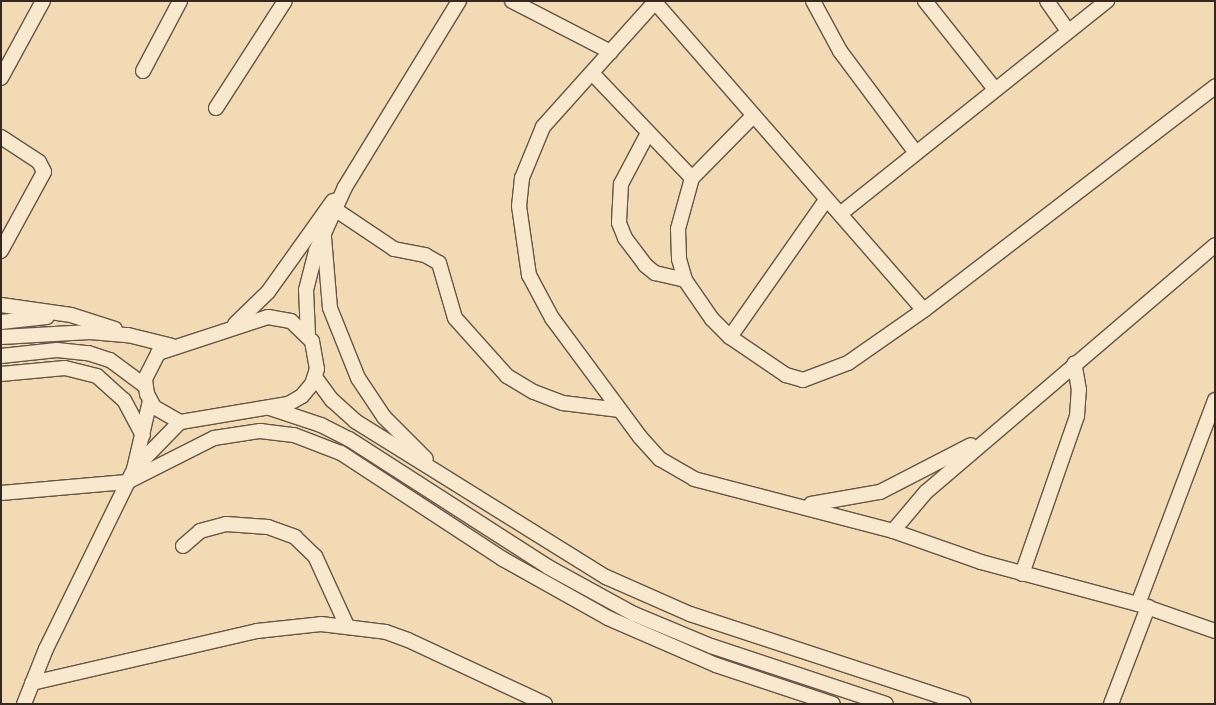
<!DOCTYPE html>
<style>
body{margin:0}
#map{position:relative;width:1216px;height:705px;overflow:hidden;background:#f2dbb4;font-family:"Libre Caslon Text",serif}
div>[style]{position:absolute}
.roads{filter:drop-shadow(1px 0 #645546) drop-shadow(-1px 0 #645546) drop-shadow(0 1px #645546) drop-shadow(0 -1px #645546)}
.minor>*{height:14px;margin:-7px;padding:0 7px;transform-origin:7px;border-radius:7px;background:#f7e8ce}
span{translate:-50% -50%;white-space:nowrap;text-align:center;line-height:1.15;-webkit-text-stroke:4px #f7e8ce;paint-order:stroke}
.frame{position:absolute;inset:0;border:2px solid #342821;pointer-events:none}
</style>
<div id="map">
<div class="roads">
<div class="minor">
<div style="left:512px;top:1px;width:111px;rotate:27.3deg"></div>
<div style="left:654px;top:1px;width:410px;rotate:48.9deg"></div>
<div style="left:813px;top:1px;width:57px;rotate:61.6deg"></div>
<div style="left:840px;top:51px;width:127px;rotate:53.3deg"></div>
<div style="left:925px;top:1px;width:111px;rotate:51.6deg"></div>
<div style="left:1047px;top:1px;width:35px;rotate:55deg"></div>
<div style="left:655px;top:2px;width:168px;rotate:131.9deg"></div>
<div style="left:543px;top:127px;width:55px;rotate:112.4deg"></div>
<div style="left:522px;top:178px;width:28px;rotate:96deg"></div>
<div style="left:519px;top:206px;width:70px;rotate:81.8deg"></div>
<div style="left:529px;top:275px;width:49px;rotate:61.9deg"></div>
<div style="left:552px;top:318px;width:148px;rotate:53.5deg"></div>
<div style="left:640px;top:437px;width:30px;rotate:48deg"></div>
<div style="left:660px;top:459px;width:39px;rotate:30deg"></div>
<div style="left:694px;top:479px;width:206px;rotate:14.6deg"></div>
<div style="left:893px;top:531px;width:51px;rotate:-49.8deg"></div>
<div style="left:926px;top:492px;width:380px;rotate:-40.5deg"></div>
<div style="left:143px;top:71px;width:79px;rotate:-62.1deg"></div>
<div style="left:592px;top:73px;width:145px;rotate:46.4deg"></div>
<div style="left:1px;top:78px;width:88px;rotate:-61.4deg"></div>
<div style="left:216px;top:108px;width:127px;rotate:-57.2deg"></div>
<div style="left:753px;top:116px;width:87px;rotate:134.5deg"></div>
<div style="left:692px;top:178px;width:53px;rotate:105.4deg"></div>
<div style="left:678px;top:229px;width:30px;rotate:88deg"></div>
<div style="left:679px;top:259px;width:22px;rotate:74deg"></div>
<div style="left:685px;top:280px;width:47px;rotate:55.3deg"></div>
<div style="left:712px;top:319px;width:25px;rotate:45deg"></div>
<div style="left:730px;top:337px;width:68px;rotate:34.2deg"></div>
<div style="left:786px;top:375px;width:18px;rotate:16deg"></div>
<div style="left:803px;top:380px;width:48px;rotate:-20.7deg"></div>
<div style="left:848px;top:363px;width:93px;rotate:-34.9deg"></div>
<div style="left:924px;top:310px;width:367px;rotate:-37.5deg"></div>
<div style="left:648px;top:133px;width:58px;rotate:117.9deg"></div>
<div style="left:621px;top:184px;width:39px;rotate:93deg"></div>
<div style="left:619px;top:223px;width:16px;rotate:68deg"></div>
<div style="left:625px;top:238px;width:34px;rotate:53deg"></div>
<div style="left:645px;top:265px;width:13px;rotate:39deg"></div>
<div style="left:655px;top:273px;width:31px;rotate:13deg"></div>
<div style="left:1px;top:137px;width:45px;rotate:33.3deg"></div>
<div style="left:39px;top:162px;width:11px;rotate:63deg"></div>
<div style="left:44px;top:172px;width:90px;rotate:118.6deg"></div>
<div style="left:336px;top:210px;width:70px;rotate:33.9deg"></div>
<div style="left:394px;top:249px;width:32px;rotate:11deg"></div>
<div style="left:425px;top:255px;width:16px;rotate:30deg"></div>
<div style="left:439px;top:263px;width:57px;rotate:73.8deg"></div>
<div style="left:455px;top:318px;width:78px;rotate:48.1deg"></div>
<div style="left:507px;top:376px;width:31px;rotate:31deg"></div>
<div style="left:534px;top:392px;width:31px;rotate:21deg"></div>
<div style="left:563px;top:403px;width:57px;rotate:7deg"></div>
<div style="left:840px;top:214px;width:342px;rotate:-38.6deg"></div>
<div style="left:324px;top:237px;width:71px;rotate:85.2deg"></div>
<div style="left:330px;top:308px;width:75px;rotate:68.2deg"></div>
<div style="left:358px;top:378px;width:47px;rotate:56.3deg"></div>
<div style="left:384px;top:417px;width:59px;rotate:45deg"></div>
<div style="left:1px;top:305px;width:71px;rotate:8.1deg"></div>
<div style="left:71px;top:315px;width:46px;rotate:17.7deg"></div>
<div style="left:268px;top:317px;width:23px;rotate:10deg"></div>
<div style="left:291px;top:321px;width:29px;rotate:44deg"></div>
<div style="left:312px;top:341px;width:28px;rotate:80deg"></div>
<div style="left:317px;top:369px;width:16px;rotate:108deg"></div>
<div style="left:312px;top:384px;width:16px;rotate:130deg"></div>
<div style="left:302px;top:396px;width:16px;rotate:150deg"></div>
<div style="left:288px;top:404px;width:109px;rotate:170.5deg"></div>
<div style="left:180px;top:422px;width:30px;rotate:-150deg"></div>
<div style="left:154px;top:407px;width:15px;rotate:-118deg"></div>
<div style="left:147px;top:394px;width:15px;rotate:-98deg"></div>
<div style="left:145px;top:379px;width:29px;rotate:-63deg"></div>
<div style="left:158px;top:353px;width:116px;rotate:-18.1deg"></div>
<div style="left:1px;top:322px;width:46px;rotate:-6.2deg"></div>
<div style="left:235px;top:324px;width:46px;rotate:-44.1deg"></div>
<div style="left:268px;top:292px;width:112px;rotate:-54.5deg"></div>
<div style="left:308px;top:335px;width:45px;rotate:-92.5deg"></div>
<div style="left:306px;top:290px;width:40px;rotate:-75.6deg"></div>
<div style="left:316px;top:251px;width:70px;rotate:-65.6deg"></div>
<div style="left:345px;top:187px;width:218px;rotate:-58.5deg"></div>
<div style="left:1px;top:337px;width:89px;rotate:-3.2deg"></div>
<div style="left:90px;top:332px;width:38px;rotate:5deg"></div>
<div style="left:128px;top:335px;width:45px;rotate:14deg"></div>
<div style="left:730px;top:337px;width:167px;rotate:-55deg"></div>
<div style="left:1px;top:356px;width:56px;rotate:-6.1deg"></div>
<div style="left:57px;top:350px;width:31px;rotate:6deg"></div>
<div style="left:88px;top:353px;width:23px;rotate:18deg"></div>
<div style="left:110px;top:360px;width:44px;rotate:36.6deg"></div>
<div style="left:1px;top:374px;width:64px;rotate:-5.4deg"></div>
<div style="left:65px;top:368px;width:33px;rotate:14deg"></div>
<div style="left:97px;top:376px;width:36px;rotate:42deg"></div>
<div style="left:124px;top:400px;width:40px;rotate:62deg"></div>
<div style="left:315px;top:377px;width:29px;rotate:54deg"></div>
<div style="left:332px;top:400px;width:31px;rotate:42deg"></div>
<div style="left:355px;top:421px;width:296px;rotate:31.9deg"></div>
<div style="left:606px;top:577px;width:92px;rotate:23.8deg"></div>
<div style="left:690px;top:614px;width:288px;rotate:18.2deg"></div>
<div style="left:270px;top:408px;width:54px;rotate:18.4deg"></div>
<div style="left:321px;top:425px;width:31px;rotate:27deg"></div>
<div style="left:349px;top:439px;width:237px;rotate:32.7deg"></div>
<div style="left:548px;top:567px;width:98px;rotate:28.7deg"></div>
<div style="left:634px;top:614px;width:83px;rotate:22.6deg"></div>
<div style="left:711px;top:646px;width:184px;rotate:18.3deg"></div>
<div style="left:137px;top:466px;width:62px;rotate:-45.7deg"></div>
<div style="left:1px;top:493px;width:126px;rotate:-5deg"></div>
<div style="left:127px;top:482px;width:97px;rotate:-26.8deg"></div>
<div style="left:214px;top:438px;width:47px;rotate:-8.7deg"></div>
<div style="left:260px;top:431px;width:34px;rotate:7deg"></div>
<div style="left:294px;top:435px;width:50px;rotate:21deg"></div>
<div style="left:341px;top:453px;width:194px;rotate:33.2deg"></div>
<div style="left:503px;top:559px;width:120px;rotate:29.3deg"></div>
<div style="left:608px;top:618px;width:118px;rotate:23.5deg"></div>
<div style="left:716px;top:665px;width:123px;rotate:18.4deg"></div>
<div style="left:811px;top:504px;width:70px;rotate:-9.9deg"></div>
<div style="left:880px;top:492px;width:102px;rotate:-27.3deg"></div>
<div style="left:893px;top:531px;width:93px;rotate:19.4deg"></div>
<div style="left:981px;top:562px;width:163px;rotate:15deg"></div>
<div style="left:1138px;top:604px;width:82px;rotate:19.3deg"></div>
<div style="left:183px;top:546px;width:23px;rotate:-41deg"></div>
<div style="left:200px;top:531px;width:27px;rotate:-15deg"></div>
<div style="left:226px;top:524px;width:42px;rotate:4.1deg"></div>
<div style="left:268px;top:527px;width:29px;rotate:20deg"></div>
<div style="left:295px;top:537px;width:28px;rotate:44deg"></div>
<div style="left:315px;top:556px;width:77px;rotate:65.4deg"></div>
<div style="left:1022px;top:574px;width:167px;rotate:-70.8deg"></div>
<div style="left:1077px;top:416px;width:26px;rotate:-86deg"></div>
<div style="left:1079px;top:390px;width:27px;rotate:-100deg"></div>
<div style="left:1138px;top:604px;width:218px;rotate:-69.3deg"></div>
<div style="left:32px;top:683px;width:231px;rotate:-13deg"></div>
<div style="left:257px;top:631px;width:64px;rotate:-6.2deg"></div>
<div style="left:321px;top:624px;width:65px;rotate:7deg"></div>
<div style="left:386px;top:632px;width:23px;rotate:20deg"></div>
<div style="left:408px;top:640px;width:151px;rotate:25deg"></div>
<div style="left:24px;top:704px;width:59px;rotate:-68.2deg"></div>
<div style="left:46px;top:649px;width:200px;rotate:-63.9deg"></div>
<div style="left:134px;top:469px;width:70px;rotate:-76.8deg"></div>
<div style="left:1111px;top:704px;width:104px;rotate:-69.1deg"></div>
</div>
</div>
<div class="frame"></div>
</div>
